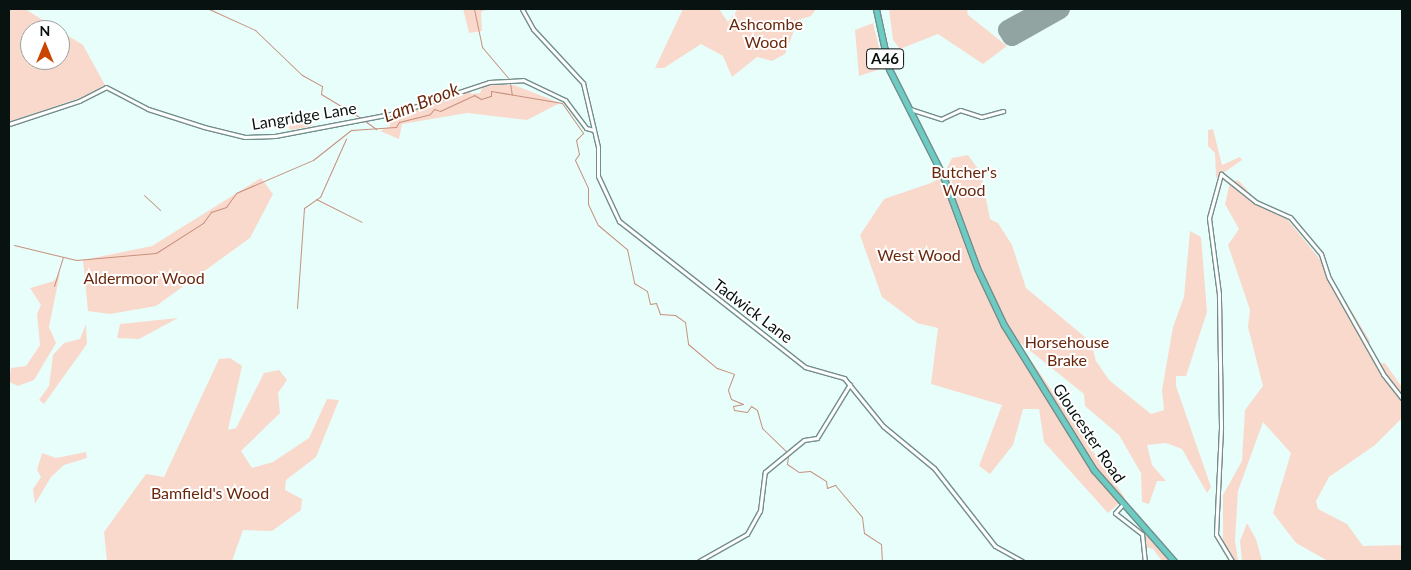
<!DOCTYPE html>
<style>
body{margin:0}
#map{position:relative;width:1411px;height:570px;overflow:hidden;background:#e7fefb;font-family:Lato,sans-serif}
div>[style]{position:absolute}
.green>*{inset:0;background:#fad9cd}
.stream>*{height:1px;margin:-0.5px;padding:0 0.5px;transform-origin:0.5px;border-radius:0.5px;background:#c7907d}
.runway>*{height:20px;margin:-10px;padding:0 10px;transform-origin:10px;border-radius:10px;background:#92a4a2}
.roads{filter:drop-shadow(1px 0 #748e8b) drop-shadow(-1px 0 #748e8b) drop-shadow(0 1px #748e8b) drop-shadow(0 -1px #748e8b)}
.minor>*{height:3px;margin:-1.5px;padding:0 1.5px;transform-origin:1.5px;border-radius:1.5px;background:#fff}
.trunk>*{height:5px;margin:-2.5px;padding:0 2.5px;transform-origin:2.5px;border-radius:2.5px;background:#6cccc3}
span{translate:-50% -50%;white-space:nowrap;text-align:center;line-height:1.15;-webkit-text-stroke:4px #fff;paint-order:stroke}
.shield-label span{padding:1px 4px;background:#fff;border:1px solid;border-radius:4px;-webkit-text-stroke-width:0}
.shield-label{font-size:15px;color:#081210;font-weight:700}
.park-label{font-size:16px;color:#6a270c}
.street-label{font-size:16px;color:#081210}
.water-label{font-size:18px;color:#69270c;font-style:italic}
.frame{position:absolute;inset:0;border:10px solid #081210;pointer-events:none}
.north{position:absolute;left:20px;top:20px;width:50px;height:50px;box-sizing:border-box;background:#fff;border:1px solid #9ca09f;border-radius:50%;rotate:0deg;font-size:14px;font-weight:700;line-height:20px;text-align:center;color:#081210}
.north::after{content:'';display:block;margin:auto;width:18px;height:22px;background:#ca4500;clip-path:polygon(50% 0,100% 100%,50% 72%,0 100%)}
</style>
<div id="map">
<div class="green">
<div style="clip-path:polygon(evenodd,9px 9px,25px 9px,83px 45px,105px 85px,83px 97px,9px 122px,9px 9px,30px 30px,60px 30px,60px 60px,30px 60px,30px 30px)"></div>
<div style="clip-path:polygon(463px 9px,488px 9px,481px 12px,482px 31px,469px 33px)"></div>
<div style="clip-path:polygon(683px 9px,719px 9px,728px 22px,738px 9px,816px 9px,811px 16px,798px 20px,785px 54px,772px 61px,757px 57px,732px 77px,723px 56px,701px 44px,664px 68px,655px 68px)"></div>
<div style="clip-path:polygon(889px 9px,967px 9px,968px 15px,1007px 46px,983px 64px,938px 34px,900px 49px,893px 40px)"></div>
<div style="clip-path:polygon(873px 23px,884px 68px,859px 76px,855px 30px)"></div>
<div style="clip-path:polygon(490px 84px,514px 85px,560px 103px,527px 120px,467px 113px,402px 124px,399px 139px,380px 131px,390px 126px,388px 117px,470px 89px,471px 94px,480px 93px,483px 86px)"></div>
<div style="clip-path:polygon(307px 112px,313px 126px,290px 130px,285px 119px)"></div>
<div style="clip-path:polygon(1213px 129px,1222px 165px,1240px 157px,1242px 160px,1216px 178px,1215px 153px,1208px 146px,1208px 130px)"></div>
<div style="clip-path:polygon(968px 155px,981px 173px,990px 219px,998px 223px,1012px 245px,1026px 288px,1091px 342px,1096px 361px,1109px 380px,1151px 414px,1164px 410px,1162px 390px,1173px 327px,1184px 297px,1190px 231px,1201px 237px,1207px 312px,1186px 376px,1176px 376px,1176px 386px,1211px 487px,1207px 493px,1182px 449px,1166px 443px,1147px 445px,1152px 465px,1166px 481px,1157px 481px,1149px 504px,1142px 502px,1141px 473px,1119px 435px,1085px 406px,1084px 394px,1018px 341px,1125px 498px,1108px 513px,1044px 442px,1039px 409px,1023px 409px,1013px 445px,990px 474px,979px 466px,1002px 405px,931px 384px,938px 328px,917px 323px,882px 297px,860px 235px,884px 199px,931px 183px,943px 176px,952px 158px)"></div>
<div style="clip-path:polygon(261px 178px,273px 194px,250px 238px,156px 306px,110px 314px,88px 311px,83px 260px,152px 246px)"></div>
<div style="clip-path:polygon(1238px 180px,1258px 202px,1287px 219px,1319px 258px,1370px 341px,1368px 346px,1377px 364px,1385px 363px,1402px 387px,1402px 418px,1375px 445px,1329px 477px,1316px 501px,1318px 509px,1347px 524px,1363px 546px,1402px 545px,1402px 561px,1328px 561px,1296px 543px,1273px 513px,1291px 453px,1263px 422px,1238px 491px,1235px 540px,1238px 561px,1234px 561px,1223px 544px,1223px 495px,1242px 461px,1245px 410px,1263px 386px,1248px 327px,1250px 310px,1228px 245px,1239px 229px,1225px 204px,1230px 182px)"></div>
<div style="clip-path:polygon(60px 273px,49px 327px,56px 343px,34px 380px,18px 386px,9px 382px,11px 368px,26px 366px,40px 345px,37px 314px,41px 305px,30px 288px,54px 281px)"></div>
<div style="clip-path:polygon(178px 318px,139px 339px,117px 338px,120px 324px)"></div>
<div style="clip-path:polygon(86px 324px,87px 344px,44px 404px,39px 400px,49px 386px,53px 355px,64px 343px,80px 339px)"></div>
<div style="clip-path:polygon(230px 358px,242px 366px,228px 430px,236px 428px,264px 373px,279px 370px,287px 380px,278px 393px,280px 413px,241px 451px,252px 468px,273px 462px,309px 438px,327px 399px,339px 400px,316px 457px,286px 480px,285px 490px,302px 499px,301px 510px,272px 531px,243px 530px,232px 561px,107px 561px,104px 532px,146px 474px,164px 477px,219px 359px)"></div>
<div style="clip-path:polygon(86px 452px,87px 458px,64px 465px,51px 477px,35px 504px,33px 489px,41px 477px,37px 470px,42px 453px,56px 458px)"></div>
<div style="clip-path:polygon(1247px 523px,1256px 539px,1262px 561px,1242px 561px,1240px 541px)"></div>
<div style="clip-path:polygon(1144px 533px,1169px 561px,1162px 561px,1153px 549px,1143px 546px)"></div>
</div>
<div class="stream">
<div style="left:209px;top:9px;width:51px;rotate:24.5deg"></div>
<div style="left:255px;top:30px;width:65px;rotate:43.8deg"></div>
<div style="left:302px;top:75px;width:23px;rotate:29deg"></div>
<div style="left:322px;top:86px;width:8px;rotate:97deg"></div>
<div style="left:321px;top:94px;width:47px;rotate:31deg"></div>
<div style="left:474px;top:9px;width:39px;rotate:78deg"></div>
<div style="left:482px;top:47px;width:43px;rotate:49.7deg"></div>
<div style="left:510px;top:83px;width:12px;rotate:81deg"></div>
<div style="left:365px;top:121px;width:14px;rotate:36deg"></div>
<div style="left:144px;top:195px;width:22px;rotate:43deg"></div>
<div style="left:316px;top:199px;width:51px;rotate:26.6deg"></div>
<div style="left:14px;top:245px;width:64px;rotate:13.6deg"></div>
<div style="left:76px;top:260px;width:80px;rotate:-5deg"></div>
<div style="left:156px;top:253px;width:56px;rotate:-32.6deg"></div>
<div style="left:203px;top:223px;width:14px;rotate:-54deg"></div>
<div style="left:211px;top:212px;width:16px;rotate:-18deg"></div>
<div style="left:226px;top:207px;width:17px;rotate:-54deg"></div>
<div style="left:236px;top:193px;width:84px;rotate:-23.2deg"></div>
<div style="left:313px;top:160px;width:48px;rotate:-38.3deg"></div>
<div style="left:351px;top:130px;width:45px;rotate:-3.8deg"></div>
<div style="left:396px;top:127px;width:6px;rotate:-59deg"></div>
<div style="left:399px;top:122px;width:32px;rotate:-14deg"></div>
<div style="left:430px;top:114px;width:6px;rotate:-51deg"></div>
<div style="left:434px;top:109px;width:6px;rotate:18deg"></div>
<div style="left:440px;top:111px;width:38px;rotate:-25deg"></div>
<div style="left:474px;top:95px;width:8px;rotate:30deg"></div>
<div style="left:481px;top:99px;width:10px;rotate:-17deg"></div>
<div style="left:491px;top:96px;width:5px;rotate:-90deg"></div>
<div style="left:491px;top:91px;width:72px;rotate:9.6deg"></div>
<div style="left:562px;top:103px;width:37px;rotate:55deg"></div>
<div style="left:583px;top:133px;width:10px;rotate:135deg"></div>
<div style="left:576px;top:140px;width:14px;rotate:78deg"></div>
<div style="left:579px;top:154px;width:7px;rotate:124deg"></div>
<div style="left:575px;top:160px;width:31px;rotate:65deg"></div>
<div style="left:588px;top:188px;width:16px;rotate:90deg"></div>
<div style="left:588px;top:204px;width:23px;rotate:65deg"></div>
<div style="left:598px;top:225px;width:38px;rotate:40deg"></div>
<div style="left:627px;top:249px;width:35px;rotate:78deg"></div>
<div style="left:634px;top:283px;width:15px;rotate:32deg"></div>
<div style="left:647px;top:291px;width:13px;rotate:77deg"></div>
<div style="left:650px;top:304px;width:6px;rotate:-9deg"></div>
<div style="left:656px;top:303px;width:12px;rotate:70deg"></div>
<div style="left:660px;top:314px;width:15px;rotate:4deg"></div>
<div style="left:675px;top:315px;width:12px;rotate:35deg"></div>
<div style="left:685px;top:322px;width:22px;rotate:82deg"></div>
<div style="left:688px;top:344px;width:38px;rotate:40deg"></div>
<div style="left:717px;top:368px;width:18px;rotate:19deg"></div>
<div style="left:734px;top:374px;width:17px;rotate:111deg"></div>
<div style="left:728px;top:390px;width:9px;rotate:72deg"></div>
<div style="left:731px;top:399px;width:13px;rotate:23deg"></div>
<div style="left:743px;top:404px;width:10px;rotate:169deg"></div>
<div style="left:733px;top:406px;width:4px;rotate:76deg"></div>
<div style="left:734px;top:410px;width:13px;rotate:9deg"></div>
<div style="left:747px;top:412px;width:7px;rotate:-56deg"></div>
<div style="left:751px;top:406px;width:7px;rotate:34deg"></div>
<div style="left:757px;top:410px;width:19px;rotate:74deg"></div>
<div style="left:762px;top:428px;width:35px;rotate:44deg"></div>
<div style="left:54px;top:286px;width:30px;rotate:-73deg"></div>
<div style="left:297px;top:308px;width:100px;rotate:-86deg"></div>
<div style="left:304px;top:208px;width:19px;rotate:-35deg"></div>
<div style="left:320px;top:197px;width:64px;rotate:-65.9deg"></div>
<div style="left:788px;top:456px;width:8px;rotate:97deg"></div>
<div style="left:787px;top:464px;width:14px;rotate:34deg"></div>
<div style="left:799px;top:472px;width:11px;rotate:-5deg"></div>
<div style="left:810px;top:471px;width:19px;rotate:32deg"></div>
<div style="left:826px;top:481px;width:7px;rotate:82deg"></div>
<div style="left:827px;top:488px;width:9px;rotate:-21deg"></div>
<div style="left:835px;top:485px;width:42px;rotate:49.8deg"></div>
<div style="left:862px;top:517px;width:16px;rotate:83deg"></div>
<div style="left:864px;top:533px;width:20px;rotate:33deg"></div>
<div style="left:881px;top:544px;width:17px;rotate:87deg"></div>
</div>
<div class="runway">
<div style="left:1046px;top:9px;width:43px;rotate:151.1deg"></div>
<div style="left:1008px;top:30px;width:7px;rotate:56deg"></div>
<div style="left:1012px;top:36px;width:55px;rotate:-29.4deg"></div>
</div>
<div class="roads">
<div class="minor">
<div style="left:522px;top:9px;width:23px;rotate:61deg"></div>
<div style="left:533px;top:29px;width:74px;rotate:47.2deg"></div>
<div style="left:583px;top:83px;width:66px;rotate:76.8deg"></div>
<div style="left:598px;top:147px;width:29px;rotate:90deg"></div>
<div style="left:598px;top:176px;width:50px;rotate:65deg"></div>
<div style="left:619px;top:221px;width:236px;rotate:38.1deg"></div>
<div style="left:805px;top:367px;width:41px;rotate:15.8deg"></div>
<div style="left:844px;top:378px;width:62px;rotate:50.9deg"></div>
<div style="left:883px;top:426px;width:66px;rotate:39.5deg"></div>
<div style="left:934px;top:468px;width:99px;rotate:52deg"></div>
<div style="left:995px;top:546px;width:31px;rotate:29deg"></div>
<div style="left:910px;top:109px;width:33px;rotate:18deg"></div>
<div style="left:941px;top:119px;width:21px;rotate:-25deg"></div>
<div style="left:960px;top:110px;width:22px;rotate:18deg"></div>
<div style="left:981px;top:117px;width:23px;rotate:-15deg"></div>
<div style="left:9px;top:124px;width:74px;rotate:-18.2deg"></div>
<div style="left:79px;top:101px;width:30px;rotate:-27deg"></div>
<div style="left:106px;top:87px;width:47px;rotate:27.6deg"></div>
<div style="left:148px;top:109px;width:59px;rotate:17.8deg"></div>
<div style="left:204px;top:127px;width:42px;rotate:13.7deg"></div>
<div style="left:245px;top:137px;width:30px;rotate:-2deg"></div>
<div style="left:275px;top:136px;width:123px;rotate:-10.8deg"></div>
<div style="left:396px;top:113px;width:98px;rotate:-18.4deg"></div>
<div style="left:489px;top:82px;width:34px;rotate:-3deg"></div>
<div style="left:523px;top:80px;width:47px;rotate:25.5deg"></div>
<div style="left:565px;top:100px;width:35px;rotate:53deg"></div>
<div style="left:586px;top:128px;width:8px;rotate:14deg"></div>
<div style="left:1123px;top:504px;width:12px;rotate:132deg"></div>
<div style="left:1115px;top:513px;width:34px;rotate:38deg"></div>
<div style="left:1142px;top:534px;width:27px;rotate:84deg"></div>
<div style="left:699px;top:561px;width:55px;rotate:-29.4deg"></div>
<div style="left:747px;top:534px;width:26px;rotate:-61deg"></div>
<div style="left:760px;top:511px;width:39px;rotate:-83deg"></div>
<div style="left:765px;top:472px;width:50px;rotate:-39.4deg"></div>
<div style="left:804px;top:440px;width:13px;rotate:-9deg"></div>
<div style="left:817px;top:438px;width:63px;rotate:-58.6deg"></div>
<div style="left:1232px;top:561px;width:31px;rotate:-121deg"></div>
<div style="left:1216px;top:534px;width:108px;rotate:-87.3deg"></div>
<div style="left:1221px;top:426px;width:132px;rotate:-90.9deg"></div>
<div style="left:1219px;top:294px;width:77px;rotate:-97.5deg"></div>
<div style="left:1209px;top:218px;width:46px;rotate:-74.7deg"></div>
<div style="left:1221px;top:174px;width:45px;rotate:38.7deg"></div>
<div style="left:1256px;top:202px;width:37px;rotate:24deg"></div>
<div style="left:1290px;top:217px;width:48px;rotate:50deg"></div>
<div style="left:1321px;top:254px;width:25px;rotate:72deg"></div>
<div style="left:1329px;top:278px;width:110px;rotate:60.6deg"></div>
<div style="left:1383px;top:374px;width:31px;rotate:52deg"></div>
</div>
<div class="trunk">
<div style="left:876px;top:9px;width:61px;rotate:77.8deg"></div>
<div style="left:889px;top:69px;width:120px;rotate:63.2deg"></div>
<div style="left:943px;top:176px;width:98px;rotate:69.7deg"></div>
<div style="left:977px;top:268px;width:63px;rotate:64.7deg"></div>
<div style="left:1004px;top:325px;width:171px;rotate:58.2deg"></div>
<div style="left:1094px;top:470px;width:121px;rotate:48.7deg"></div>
</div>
</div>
<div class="shield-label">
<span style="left:885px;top:59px">A46</span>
</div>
<div class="park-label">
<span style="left:766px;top:33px">Ashcombe<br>Wood</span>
<span style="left:964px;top:181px">Butcher's<br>Wood</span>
<span style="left:919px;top:255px">West Wood</span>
<span style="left:144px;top:278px">Aldermoor Wood</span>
<span style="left:1067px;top:351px">Horsehouse<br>Brake</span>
<span style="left:210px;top:493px">Bamfield's Wood</span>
</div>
<div class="street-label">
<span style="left:304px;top:116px;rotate:-9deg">Langridge Lane</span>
<span style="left:753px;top:311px;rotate:37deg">Tadwick Lane</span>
<span style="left:1089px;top:433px;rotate:56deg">Gloucester Road</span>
</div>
<div class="water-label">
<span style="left:421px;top:102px;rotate:-21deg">Lam Brook</span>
</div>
<div class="frame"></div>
<div class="north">N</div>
</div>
